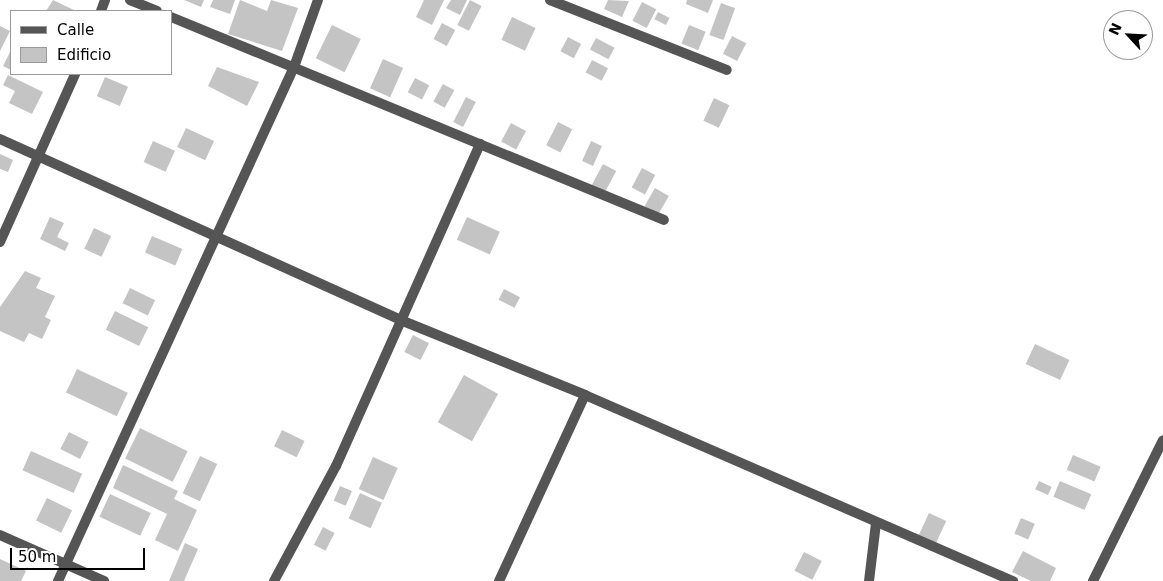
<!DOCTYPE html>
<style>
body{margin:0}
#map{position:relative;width:1163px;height:581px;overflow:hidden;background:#fff;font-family:"DejaVu Sans",sans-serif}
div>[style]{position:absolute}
.building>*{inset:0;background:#c4c4c4;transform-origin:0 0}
.minor>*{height:10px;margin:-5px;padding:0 5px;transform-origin:5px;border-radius:5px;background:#555}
span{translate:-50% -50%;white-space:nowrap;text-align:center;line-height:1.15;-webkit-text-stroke:4px #fff;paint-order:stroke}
.legend{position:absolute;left:10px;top:10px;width:162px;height:65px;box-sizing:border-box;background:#fff;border:1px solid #999;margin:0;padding:6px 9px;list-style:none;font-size:15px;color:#000}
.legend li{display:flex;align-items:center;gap:10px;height:25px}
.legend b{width:25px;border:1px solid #999}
.north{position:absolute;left:1103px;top:10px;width:50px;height:50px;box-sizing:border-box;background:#fff;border:1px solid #999;border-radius:50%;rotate:295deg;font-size:14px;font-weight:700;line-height:20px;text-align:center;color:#000}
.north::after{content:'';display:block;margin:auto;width:18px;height:22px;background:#000;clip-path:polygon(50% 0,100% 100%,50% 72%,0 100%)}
.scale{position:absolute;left:10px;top:548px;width:135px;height:22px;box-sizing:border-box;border:2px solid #000;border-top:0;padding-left:6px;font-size:15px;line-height:18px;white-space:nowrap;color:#000;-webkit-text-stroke:4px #fff;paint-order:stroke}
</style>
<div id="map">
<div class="building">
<div style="clip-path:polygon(53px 0,76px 11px,46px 11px)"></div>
<div style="clip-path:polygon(184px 0,204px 0,201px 7px)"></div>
<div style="clip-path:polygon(213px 0,235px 0,230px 14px,210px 7px)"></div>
<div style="clip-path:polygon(240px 0,267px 11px,271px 0,298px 8px,282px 51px,228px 34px)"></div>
<div style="clip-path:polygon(424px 0,444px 0,432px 25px,416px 17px)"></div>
<div style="clip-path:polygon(451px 0,467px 0,460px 15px,446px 8px)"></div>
<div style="left:470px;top:0;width:13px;height:28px;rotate:27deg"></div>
<div style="clip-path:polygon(608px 0,629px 1px,622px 17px,604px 9px)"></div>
<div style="clip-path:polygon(687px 0,713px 0,708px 13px,686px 4px)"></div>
<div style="left:642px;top:2px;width:16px;height:21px;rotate:27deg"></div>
<div style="left:721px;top:3px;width:15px;height:34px;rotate:20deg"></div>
<div style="left:658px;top:12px;width:13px;height:8px;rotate:27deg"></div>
<div style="left:512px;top:17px;width:26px;height:25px;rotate:25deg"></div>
<div style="left:442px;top:23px;width:15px;height:18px;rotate:28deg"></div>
<div style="left:332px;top:25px;width:32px;height:37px;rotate:26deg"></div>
<div style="left:689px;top:25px;width:18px;height:20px;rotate:22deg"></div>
<div style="clip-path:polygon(0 26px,10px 31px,0 51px)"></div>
<div style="left:732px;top:36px;width:16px;height:20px;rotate:27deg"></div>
<div style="left:568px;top:37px;width:15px;height:16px;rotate:28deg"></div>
<div style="left:596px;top:38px;width:21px;height:13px;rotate:28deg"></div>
<div style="clip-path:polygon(11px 50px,11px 70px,3px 66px)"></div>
<div style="left:383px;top:59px;width:22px;height:32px;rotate:24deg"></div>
<div style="left:592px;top:60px;width:18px;height:14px;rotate:27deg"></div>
<div style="clip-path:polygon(217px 67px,259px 82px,247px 106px,208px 86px)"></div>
<div style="clip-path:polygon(8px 75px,43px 92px,32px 114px,9px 103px,15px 91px,3px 85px)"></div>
<div style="left:105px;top:77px;width:25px;height:21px;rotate:23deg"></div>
<div style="left:415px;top:78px;width:16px;height:16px;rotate:27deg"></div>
<div style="left:443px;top:84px;width:13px;height:20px;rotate:29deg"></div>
<div style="left:466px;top:97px;width:11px;height:28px;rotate:27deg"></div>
<div style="left:714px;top:98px;width:17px;height:25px;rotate:25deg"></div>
<div style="left:558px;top:122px;width:16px;height:26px;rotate:27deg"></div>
<div style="left:511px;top:123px;width:17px;height:21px;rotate:28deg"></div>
<div style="left:186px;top:128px;width:31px;height:21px;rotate:25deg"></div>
<div style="left:153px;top:141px;width:24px;height:23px;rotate:24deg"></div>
<div style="left:591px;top:141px;width:12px;height:22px;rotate:24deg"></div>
<div style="clip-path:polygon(0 154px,13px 160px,8px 172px,0 169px)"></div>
<div style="left:603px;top:164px;width:15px;height:25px;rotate:28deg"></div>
<div style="left:642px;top:168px;width:15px;height:22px;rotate:28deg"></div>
<div style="left:655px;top:188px;width:16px;height:21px;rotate:30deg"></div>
<div style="clip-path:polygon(50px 217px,64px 223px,57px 237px,69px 243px,65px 251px,40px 239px)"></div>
<div style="left:467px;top:217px;width:36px;height:25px;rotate:24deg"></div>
<div style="left:94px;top:228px;width:19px;height:23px;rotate:25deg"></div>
<div style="left:152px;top:236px;width:33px;height:18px;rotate:23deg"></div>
<div style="clip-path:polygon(25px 271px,41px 278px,36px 288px,55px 296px,45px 317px,51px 320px,42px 339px,29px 333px,24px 342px,0 331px,0 307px)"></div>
<div style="left:130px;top:288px;width:28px;height:17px;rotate:26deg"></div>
<div style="left:504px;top:289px;width:18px;height:12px;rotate:27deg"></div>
<div style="left:115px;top:311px;width:37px;height:21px;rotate:26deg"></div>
<div style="left:413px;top:335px;width:18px;height:19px;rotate:27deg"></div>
<div style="left:1035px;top:344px;width:38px;height:22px;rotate:25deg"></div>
<div style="left:77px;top:369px;width:56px;height:26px;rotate:25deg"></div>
<div style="left:464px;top:375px;width:39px;height:54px;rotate:29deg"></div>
<div style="left:140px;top:428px;width:53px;height:34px;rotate:26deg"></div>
<div style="left:282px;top:430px;width:25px;height:18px;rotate:26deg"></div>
<div style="left:69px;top:432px;width:22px;height:19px;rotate:27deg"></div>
<div style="left:31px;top:451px;width:56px;height:21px;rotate:24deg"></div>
<div style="left:1073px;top:455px;width:30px;height:16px;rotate:23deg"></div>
<div style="left:200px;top:456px;width:19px;height:41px;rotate:25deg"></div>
<div style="left:373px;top:457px;width:27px;height:35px;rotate:24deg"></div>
<div style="clip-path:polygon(123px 465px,178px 491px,174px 499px,197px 510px,178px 551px,155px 540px,167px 514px,113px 488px)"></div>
<div style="left:1039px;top:481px;width:14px;height:9px;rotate:25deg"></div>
<div style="left:1060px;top:481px;width:34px;height:17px;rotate:23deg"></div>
<div style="left:340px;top:486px;width:13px;height:16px;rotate:23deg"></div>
<div style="left:360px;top:493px;width:24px;height:28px;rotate:24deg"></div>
<div style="left:110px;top:494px;width:45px;height:25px;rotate:25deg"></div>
<div style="left:47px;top:498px;width:28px;height:25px;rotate:26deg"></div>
<div style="left:929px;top:513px;width:19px;height:25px;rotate:25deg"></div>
<div style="left:1021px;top:518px;width:15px;height:17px;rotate:23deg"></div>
<div style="left:323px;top:527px;width:13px;height:20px;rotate:27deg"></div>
<div style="clip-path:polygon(185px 543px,198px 549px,184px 581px,169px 581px)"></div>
<div style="clip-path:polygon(1023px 551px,1056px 568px,1050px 581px,1031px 581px,1012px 572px)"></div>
<div style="left:804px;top:552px;width:20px;height:21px;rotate:27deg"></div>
<div style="clip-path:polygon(0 559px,26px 571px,21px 581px,0 581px)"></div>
</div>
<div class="minor">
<div style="left:130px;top:0;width:29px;rotate:22deg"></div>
<div style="left:550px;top:0;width:190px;rotate:21.6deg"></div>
<div style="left:101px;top:11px;width:12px;rotate:-70deg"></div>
<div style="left:171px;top:17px;width:533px;rotate:22.38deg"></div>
<div style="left:0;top:139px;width:442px;rotate:24.3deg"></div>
<div style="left:403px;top:321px;width:196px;rotate:22.1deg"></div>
<div style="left:585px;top:395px;width:205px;rotate:114.8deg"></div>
<div style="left:0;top:242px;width:184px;rotate:-65.9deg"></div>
<div style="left:585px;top:395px;width:467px;rotate:23.5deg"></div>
<div style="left:0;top:535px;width:114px;rotate:23.9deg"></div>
<div style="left:58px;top:581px;width:566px;rotate:-65.34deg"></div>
<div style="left:294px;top:67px;width:71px;rotate:-70.3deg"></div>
<div style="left:274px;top:581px;width:131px;rotate:-61.7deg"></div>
<div style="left:336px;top:466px;width:353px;rotate:-65.9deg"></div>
<div style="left:869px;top:581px;width:58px;rotate:-83.1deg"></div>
<div style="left:1093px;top:581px;width:157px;rotate:-63.6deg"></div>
</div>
<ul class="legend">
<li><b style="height:6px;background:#555"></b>Calle</li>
<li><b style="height:14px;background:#c4c4c4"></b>Edificio</li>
</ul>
<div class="north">N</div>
<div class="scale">50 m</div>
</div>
